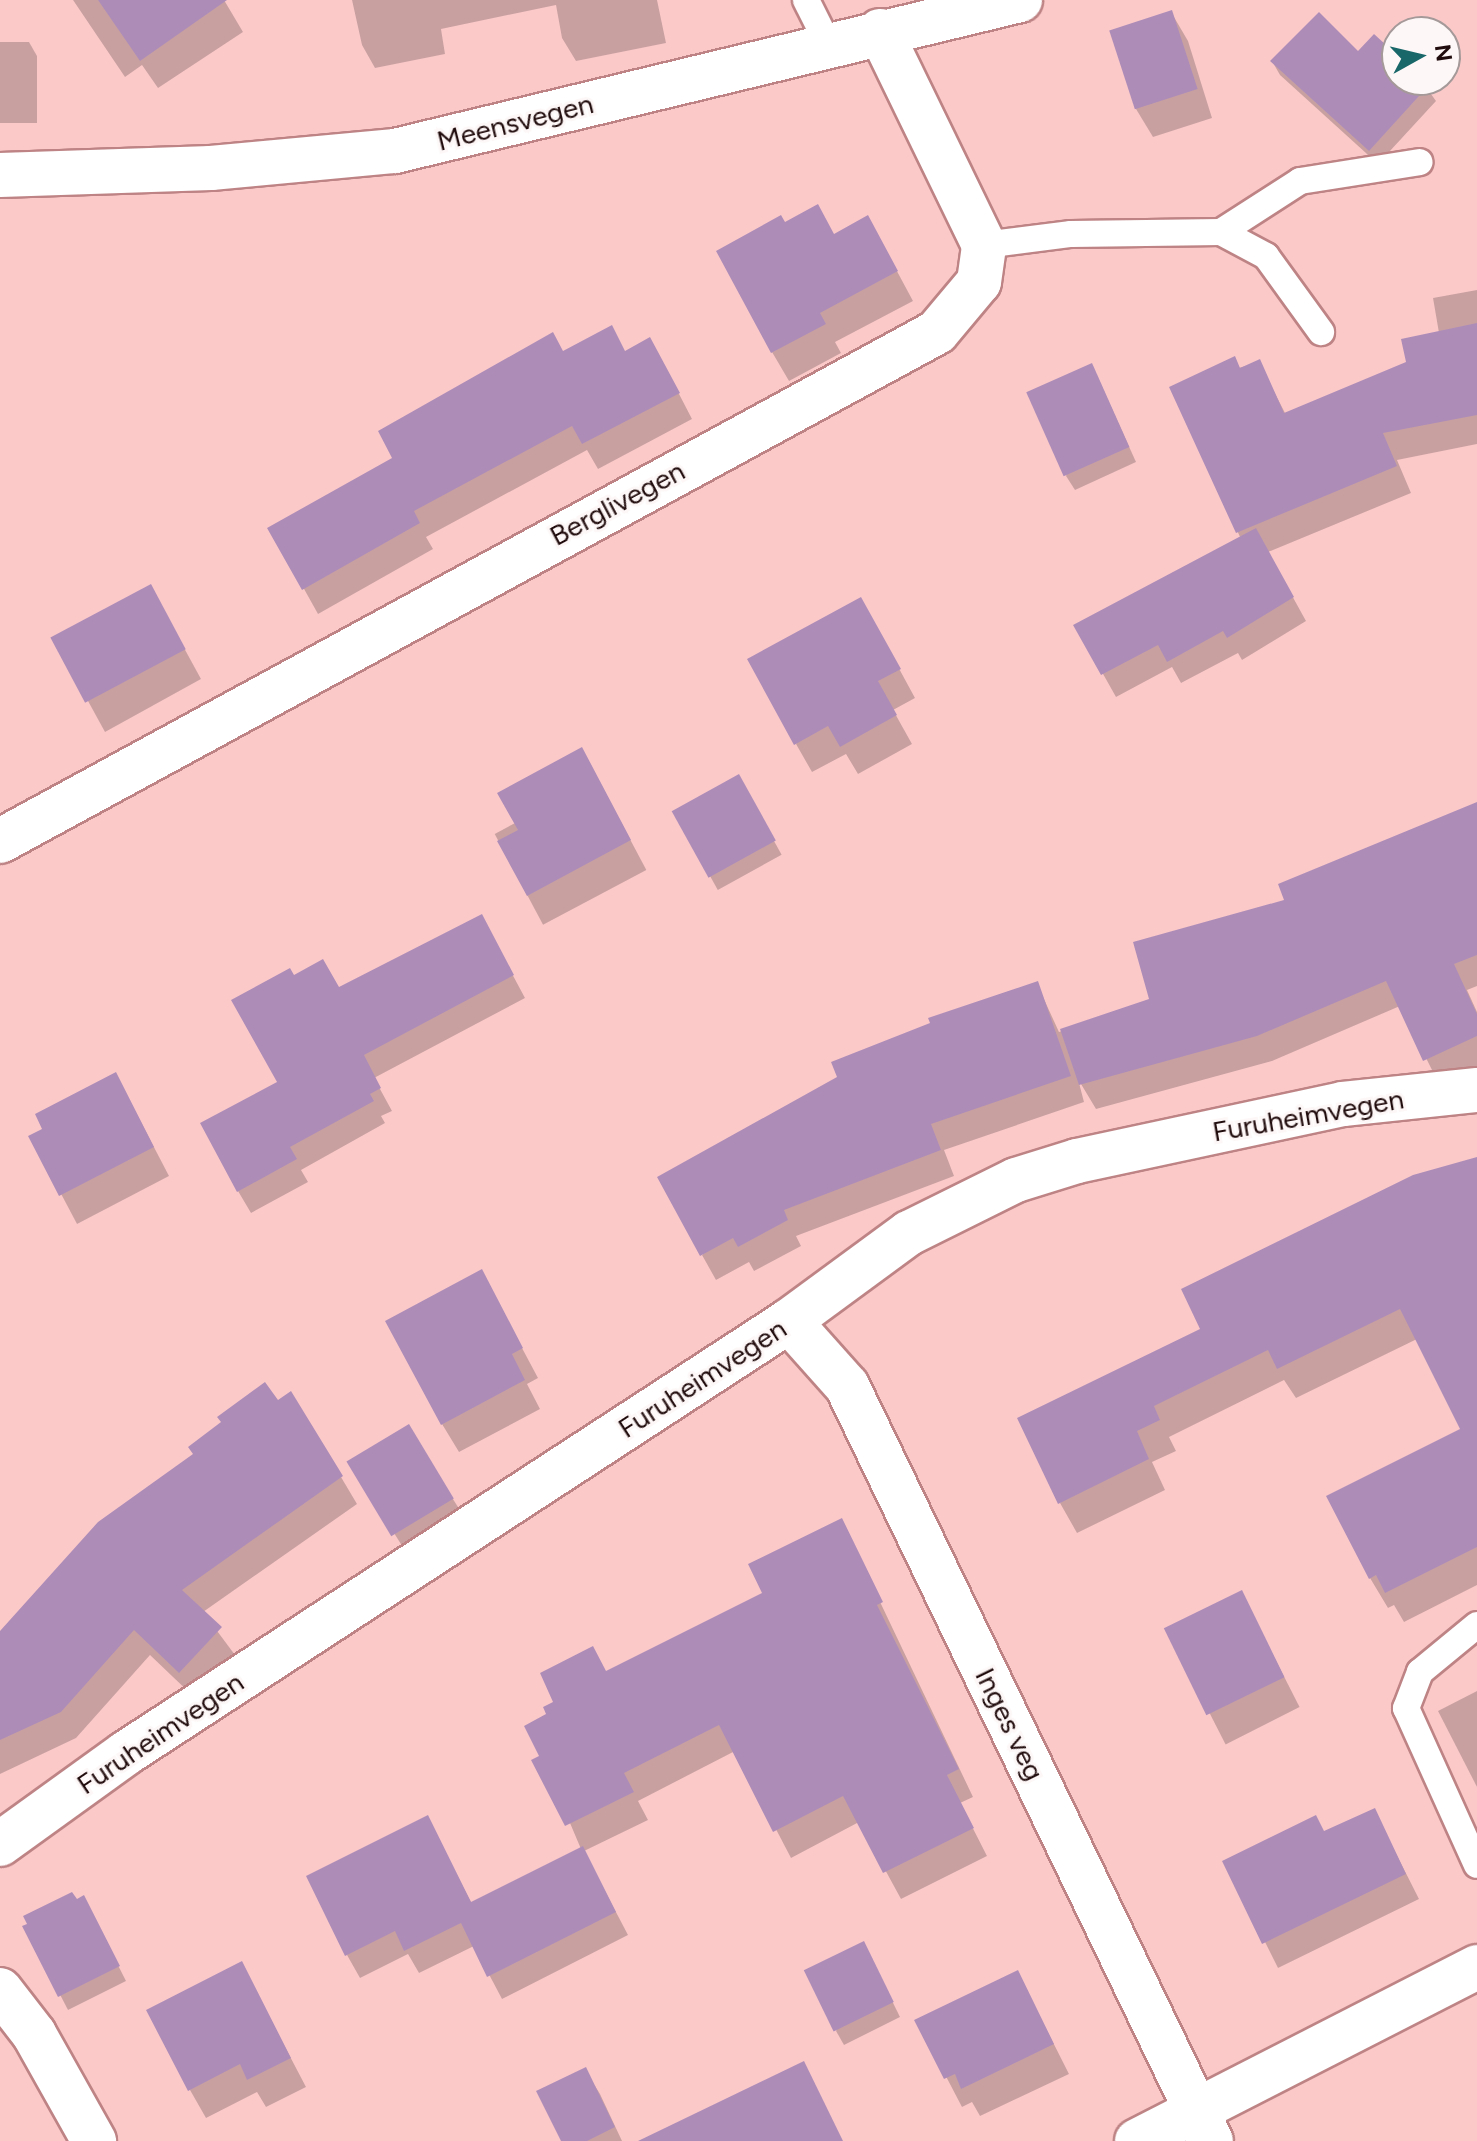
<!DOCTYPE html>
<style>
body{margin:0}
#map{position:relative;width:1477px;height:2141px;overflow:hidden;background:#fcc9c9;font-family:Figtree,sans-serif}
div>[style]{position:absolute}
.shadow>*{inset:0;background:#0003;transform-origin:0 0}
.building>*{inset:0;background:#ad8db8;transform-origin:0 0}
.roads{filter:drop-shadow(2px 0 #be8485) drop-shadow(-2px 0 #be8485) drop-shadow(0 2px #be8485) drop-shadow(0 -2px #be8485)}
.lane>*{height:26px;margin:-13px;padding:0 13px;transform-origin:13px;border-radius:13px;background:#fff}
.street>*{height:44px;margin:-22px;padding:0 22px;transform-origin:22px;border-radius:22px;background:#fff}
.secondary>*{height:44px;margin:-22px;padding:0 22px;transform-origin:22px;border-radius:22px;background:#fff}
span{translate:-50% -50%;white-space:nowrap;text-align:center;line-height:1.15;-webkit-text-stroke:6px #fdf7f7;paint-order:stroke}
.street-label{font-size:28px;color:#210c0d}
.north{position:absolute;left:1381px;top:16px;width:80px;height:80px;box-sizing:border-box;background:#fdf7f7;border:2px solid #a59999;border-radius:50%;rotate:82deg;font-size:22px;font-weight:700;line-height:32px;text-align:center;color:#210c0d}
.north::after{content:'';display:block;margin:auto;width:28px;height:36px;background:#196769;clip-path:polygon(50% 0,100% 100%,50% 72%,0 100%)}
</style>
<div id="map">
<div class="shadow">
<div style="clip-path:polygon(73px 0,224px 0,243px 32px,158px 88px,142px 65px,125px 77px)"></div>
<div style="clip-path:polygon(352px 0,657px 0,666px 43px,576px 61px,562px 38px,556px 5px,441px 29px,445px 54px,375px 68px,362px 45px)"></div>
<div style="clip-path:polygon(1171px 12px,1188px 41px,1212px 118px,1153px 137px,1136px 109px,1112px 31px)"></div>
<div style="clip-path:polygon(0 42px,29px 42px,37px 56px,37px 123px,0 123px)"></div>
<div style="clip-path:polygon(1359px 54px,1397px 58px,1397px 80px,1421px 80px,1436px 101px,1378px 164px,1280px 75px,1272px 61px)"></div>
<div style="clip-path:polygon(784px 225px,884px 247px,913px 301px,835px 342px,841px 353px,789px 381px,772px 352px)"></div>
<div style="clip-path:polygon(1477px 290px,1477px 444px,1397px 460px,1411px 493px,1268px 552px,1306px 621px,1242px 660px,1238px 653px,1181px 683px,1172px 667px,1116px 697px,1076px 626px,1241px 539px,1171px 388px,1259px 362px,1286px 415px,1408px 364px,1439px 333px,1433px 298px)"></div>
<div style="clip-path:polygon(625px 353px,664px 365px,692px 419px,598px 469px,587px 450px,426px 537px,433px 549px,318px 614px,270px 528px,395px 458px,563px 354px)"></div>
<div style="clip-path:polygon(1099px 380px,1136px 462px,1075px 490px,1066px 476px)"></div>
<div style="clip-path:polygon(166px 615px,201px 679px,105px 732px,54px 639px)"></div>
<div style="clip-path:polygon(877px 628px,915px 698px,893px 710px,912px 744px,858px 774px,846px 754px,812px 772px,796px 744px)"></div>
<div style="left:738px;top:776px;width:90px;height:73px;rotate:61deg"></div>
<div style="left:598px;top:779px;width:103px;height:117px;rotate:62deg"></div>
<div style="clip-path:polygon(1477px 803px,1477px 986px,1467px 990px,1477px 1012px,1477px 1068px,1440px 1086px,1400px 1006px,1272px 1061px,1096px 1109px,1078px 1079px,1084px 1102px,944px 1150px,954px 1176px,796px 1236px,801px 1246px,754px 1271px,749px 1262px,716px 1280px,702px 1255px,1037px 984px,1059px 1032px,1152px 1000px,1287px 901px)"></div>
<div style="clip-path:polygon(493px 938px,525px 998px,374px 1078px,392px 1111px,381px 1116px,385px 1123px,301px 1170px,308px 1182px,251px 1213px,238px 1191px,280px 1082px,293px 978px,338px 990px)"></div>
<div style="clip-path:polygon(131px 1103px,169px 1176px,77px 1224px,31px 1137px)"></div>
<div style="clip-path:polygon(1477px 1159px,1477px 1585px,1404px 1622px,1394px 1605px,1388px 1608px,1370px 1578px,1462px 1430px,1417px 1339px,1296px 1398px,1284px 1380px,1169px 1437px,1176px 1451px,1152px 1462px,1165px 1490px,1077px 1533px,1060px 1503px,1203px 1330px)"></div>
<div style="clip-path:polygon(497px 1301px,538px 1378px,527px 1384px,540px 1409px,459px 1452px,442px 1424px)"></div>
<div style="left:408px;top:1427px;width:101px;height:68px;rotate:58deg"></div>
<div style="clip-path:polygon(341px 1477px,357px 1504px,203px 1612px,235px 1655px,195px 1698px,150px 1655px,76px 1738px,0 1774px,0 1634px)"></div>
<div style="clip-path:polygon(841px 1520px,973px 1797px,960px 1803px,987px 1856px,901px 1899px,859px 1822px,791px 1858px,735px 1751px,638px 1801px,648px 1820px,584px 1851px,628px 1935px,502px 1999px,474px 1946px,419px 1973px,408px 1954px,360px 1978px,347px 1955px,427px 1818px,472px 1904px,581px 1849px,542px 1757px,549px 1715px,607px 1673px,765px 1594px)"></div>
<div style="left:1241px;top:1592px;width:129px;height:83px;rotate:63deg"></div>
<div style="clip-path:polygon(1477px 1691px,1477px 1787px,1438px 1711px)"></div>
<div style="clip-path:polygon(1374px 1810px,1419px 1899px,1278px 1968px,1225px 1862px,1324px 1834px)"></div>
<div style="clip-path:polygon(91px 1912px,126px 1981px,68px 2010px,25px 1927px)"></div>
<div style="clip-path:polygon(871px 1958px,900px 2017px,844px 2045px,836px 2031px)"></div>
<div style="clip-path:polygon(241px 1963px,306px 2087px,266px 2107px,257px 2092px,206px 2118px,190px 2090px)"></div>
<div style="clip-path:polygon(1018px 1973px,1069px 2074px,980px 2116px,972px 2102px,962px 2107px,917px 2021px)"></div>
<div style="clip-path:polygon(585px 2070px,600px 2094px,622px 2141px,563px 2141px)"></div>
</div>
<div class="building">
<div style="clip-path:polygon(98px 0,227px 0,140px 61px)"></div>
<div style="left:1172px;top:10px;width:83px;height:66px;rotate:72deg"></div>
<div style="clip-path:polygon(1319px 12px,1358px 51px,1374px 34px,1397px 55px,1397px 80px,1424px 80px,1429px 85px,1369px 151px,1270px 61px)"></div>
<div style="clip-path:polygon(818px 204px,834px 234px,868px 215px,898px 271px,820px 313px,826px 324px,771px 353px,716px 251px,781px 215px,785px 222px)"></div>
<div style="clip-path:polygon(1477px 323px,1477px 415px,1383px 433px,1397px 466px,1236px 533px,1169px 387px,1235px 356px,1240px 368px,1260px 359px,1284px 413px,1406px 362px,1401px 339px)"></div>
<div style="clip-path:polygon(612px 325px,625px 351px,650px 337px,680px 393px,582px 444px,572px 426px,414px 511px,420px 523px,302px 590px,267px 528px,392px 458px,378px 431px,553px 332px,563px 351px)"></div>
<div style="left:1092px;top:363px;width:92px;height:72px;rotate:66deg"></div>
<div style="clip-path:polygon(1256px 528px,1294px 597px,1227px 638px,1223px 631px,1167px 662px,1158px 645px,1101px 675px,1073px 625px)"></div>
<div style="left:151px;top:584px;width:74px;height:114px;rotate:62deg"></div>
<div style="clip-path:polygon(861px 597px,901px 669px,878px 681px,897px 715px,840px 747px,828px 726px,794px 745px,747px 659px)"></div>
<div style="clip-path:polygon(582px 747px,631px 840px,527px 896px,497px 841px,518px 830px,497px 793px)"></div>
<div style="left:739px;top:774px;width:76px;height:77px;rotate:61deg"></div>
<div style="clip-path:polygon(1477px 802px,1477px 955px,1454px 964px,1477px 1014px,1477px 1036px,1423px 1061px,1386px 981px,1257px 1036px,1079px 1085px,1060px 1029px,1149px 999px,1133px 942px,1284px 900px,1278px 884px)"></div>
<div style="clip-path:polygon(482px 914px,514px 975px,364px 1055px,381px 1088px,370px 1094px,374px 1101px,290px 1147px,297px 1159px,237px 1192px,200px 1123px,277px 1082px,231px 1000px,290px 968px,294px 975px,323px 959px,339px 987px)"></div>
<div style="clip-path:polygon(1038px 981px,1071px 1076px,931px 1124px,941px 1150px,784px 1210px,788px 1220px,738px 1247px,733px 1238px,700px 1256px,657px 1177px,837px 1077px,831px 1062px,930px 1023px,928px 1018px)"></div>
<div style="clip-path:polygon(116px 1072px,154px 1147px,59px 1196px,28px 1136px,42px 1129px,35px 1114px)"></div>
<div style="clip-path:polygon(1477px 1157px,1477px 1547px,1385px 1593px,1376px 1575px,1369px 1579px,1326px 1496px,1460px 1429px,1400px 1309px,1277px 1369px,1268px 1350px,1154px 1406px,1160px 1420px,1137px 1431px,1149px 1459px,1058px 1504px,1017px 1418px,1200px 1329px,1181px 1289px,1413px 1175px)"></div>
<div style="clip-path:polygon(482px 1269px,523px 1348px,512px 1354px,525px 1380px,441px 1425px,385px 1321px)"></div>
<div style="clip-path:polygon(265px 1382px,278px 1400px,291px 1391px,343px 1476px,182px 1590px,222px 1627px,179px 1673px,134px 1630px,61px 1712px,0 1740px,0 1631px,98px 1522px,193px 1454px,188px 1447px,221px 1422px,217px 1417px)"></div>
<div style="left:409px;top:1424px;width:87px;height:73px;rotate:59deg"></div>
<div style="clip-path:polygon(842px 1518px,883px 1602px,877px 1605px,959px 1769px,947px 1775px,974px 1828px,883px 1873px,843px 1796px,773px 1832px,719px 1725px,624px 1773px,634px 1792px,565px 1826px,531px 1760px,539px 1756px,524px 1726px,546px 1714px,543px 1707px,553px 1702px,540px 1673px,593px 1646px,606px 1671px,762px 1593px,748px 1564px)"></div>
<div style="left:1242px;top:1590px;width:97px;height:87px;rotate:64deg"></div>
<div style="clip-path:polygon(1375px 1808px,1406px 1874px,1262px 1944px,1222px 1861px,1316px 1815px,1324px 1831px)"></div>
<div style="clip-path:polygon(428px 1815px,471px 1902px,583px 1846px,616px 1912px,487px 1977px,461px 1923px,404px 1951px,395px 1931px,345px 1956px,306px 1876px)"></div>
<div style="clip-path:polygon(72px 1892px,77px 1899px,84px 1895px,120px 1966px,58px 1997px,22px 1926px,27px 1924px,23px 1916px)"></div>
<div style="left:864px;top:1941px;width:68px;height:67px;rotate:64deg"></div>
<div style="clip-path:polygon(242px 1961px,291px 2058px,247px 2080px,240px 2064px,188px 2091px,146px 2010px)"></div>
<div style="clip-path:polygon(1018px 1970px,1054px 2044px,961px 2089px,955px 2074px,944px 2079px,914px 2020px)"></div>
<div style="clip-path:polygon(804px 2061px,843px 2141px,638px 2141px)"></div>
<div style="clip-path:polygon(586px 2067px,615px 2127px,587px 2141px,561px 2141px,536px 2091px)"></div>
</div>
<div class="roads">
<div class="lane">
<div style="left:806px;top:0;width:49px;rotate:63.4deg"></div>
<div style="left:1221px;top:232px;width:51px;rotate:28.1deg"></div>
<div style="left:1266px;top:256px;width:94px;rotate:54.1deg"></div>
<div style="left:984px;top:245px;width:88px;rotate:-7.2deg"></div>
<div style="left:1071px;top:234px;width:150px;rotate:-0.8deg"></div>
<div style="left:1221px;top:232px;width:94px;rotate:-32.8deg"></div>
<div style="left:1300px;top:181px;width:121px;rotate:-9deg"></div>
<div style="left:1477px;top:1625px;width:74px;rotate:140.5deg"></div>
<div style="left:1420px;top:1672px;width:39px;rotate:111deg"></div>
<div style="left:1406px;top:1708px;width:172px;rotate:65.7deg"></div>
</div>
<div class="street">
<div style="left:0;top:841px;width:1066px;rotate:-28.51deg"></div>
<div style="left:937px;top:332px;width:65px;rotate:-50deg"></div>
<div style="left:979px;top:282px;width:37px;rotate:-82deg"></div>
<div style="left:984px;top:245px;width:238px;rotate:-115.9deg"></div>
<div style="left:789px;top:1321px;width:87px;rotate:48.3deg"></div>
<div style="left:847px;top:1386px;width:838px;rotate:64.26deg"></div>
<div style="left:0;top:1844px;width:155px;rotate:-35.8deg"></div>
<div style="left:126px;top:1753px;width:791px;rotate:-33.09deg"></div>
<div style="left:789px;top:1321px;width:149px;rotate:-36.3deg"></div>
<div style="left:909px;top:1233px;width:119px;rotate:-26.4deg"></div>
<div style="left:1016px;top:1180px;width:64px;rotate:-17.3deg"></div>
<div style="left:1077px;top:1161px;width:272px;rotate:-12.1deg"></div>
<div style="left:1343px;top:1104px;width:135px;rotate:-6deg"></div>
<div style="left:0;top:1990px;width:56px;rotate:52.3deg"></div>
<div style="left:34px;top:2034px;width:123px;rotate:60.7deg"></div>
<div style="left:1137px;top:2141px;width:382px;rotate:-27.1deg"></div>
</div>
<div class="secondary">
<div style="left:0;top:175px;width:211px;rotate:-1.9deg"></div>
<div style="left:211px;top:168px;width:185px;rotate:-5.3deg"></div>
<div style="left:395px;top:151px;width:643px;rotate:-13.58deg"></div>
</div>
</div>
<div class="street-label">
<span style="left:515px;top:122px;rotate:-14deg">Meensvegen</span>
<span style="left:617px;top:503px;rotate:-28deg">Berglivegen</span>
<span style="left:1308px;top:1115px;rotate:-10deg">Furuheimvegen</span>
<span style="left:702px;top:1378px;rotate:-33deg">Furuheimvegen</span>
<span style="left:1010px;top:1724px;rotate:64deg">Inges veg</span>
<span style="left:160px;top:1733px;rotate:-34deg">Furuheimvegen</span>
</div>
<div class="north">N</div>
</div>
